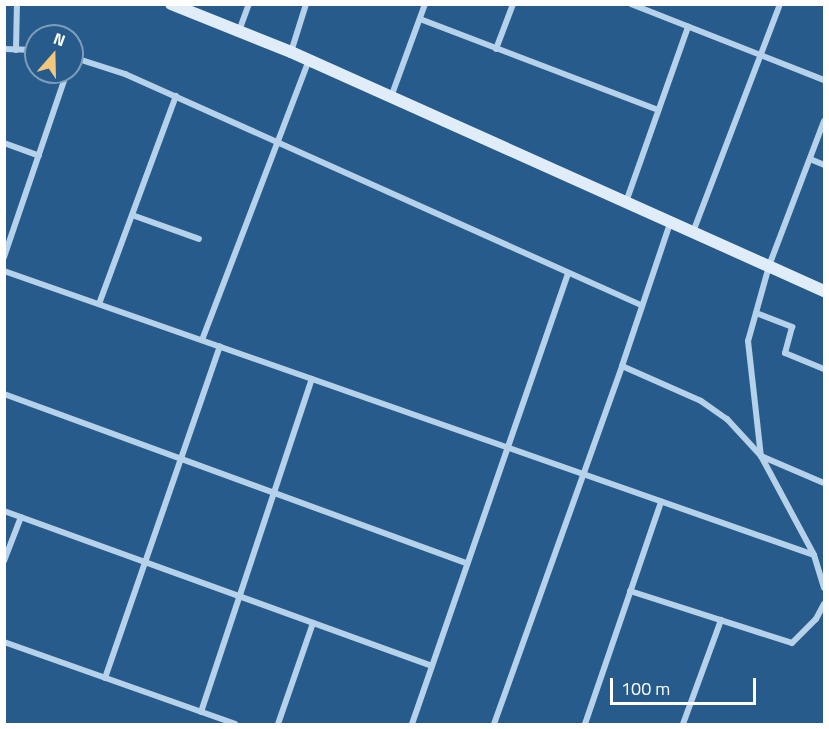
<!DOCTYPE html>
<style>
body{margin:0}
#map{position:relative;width:829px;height:729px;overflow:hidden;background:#275b8c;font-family:"Titillium Web",sans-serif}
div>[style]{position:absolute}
.street>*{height:6px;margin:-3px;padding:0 3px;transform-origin:3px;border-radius:3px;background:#b6d2ea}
.secondary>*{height:12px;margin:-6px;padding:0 6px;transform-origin:6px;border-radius:6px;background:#e0edf9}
span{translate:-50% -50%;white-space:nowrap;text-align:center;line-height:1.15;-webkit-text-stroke:6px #275b8c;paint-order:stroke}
.frame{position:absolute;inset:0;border:6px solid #fff;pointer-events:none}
.north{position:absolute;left:24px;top:24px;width:60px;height:60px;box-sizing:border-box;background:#275b8c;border:2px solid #7d9dba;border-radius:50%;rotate:20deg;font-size:16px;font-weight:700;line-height:24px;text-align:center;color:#fff}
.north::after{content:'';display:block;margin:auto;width:21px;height:27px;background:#f3c77b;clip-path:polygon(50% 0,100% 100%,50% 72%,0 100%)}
.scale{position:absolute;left:610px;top:678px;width:146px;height:27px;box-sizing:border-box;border:3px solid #fff;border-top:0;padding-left:8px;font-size:18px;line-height:21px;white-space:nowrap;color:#fff;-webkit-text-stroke:4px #275b8c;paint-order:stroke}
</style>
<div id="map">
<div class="street">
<div style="left:631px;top:4px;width:207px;rotate:21.5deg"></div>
<div style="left:420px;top:19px;width:255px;rotate:20.9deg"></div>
<div style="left:239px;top:31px;width:29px;rotate:-70deg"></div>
<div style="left:4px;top:49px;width:32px;rotate:2deg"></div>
<div style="left:496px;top:49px;width:48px;rotate:-69.3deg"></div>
<div style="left:16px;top:50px;width:46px;rotate:-88.8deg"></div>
<div style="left:291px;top:52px;width:50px;rotate:-72.6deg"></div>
<div style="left:72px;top:57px;width:56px;rotate:17.8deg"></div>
<div style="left:125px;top:74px;width:565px;rotate:24.12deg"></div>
<div style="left:391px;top:97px;width:99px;rotate:-69.9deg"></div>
<div style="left:824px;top:121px;width:155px;rotate:110.8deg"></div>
<div style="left:769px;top:266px;width:78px;rotate:105.6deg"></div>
<div style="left:748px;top:341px;width:116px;rotate:83.6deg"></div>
<div style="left:761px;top:456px;width:112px;rotate:61.8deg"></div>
<div style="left:814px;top:555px;width:34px;rotate:73deg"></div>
<div style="left:4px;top:143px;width:37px;rotate:20deg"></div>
<div style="left:810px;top:159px;width:15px;rotate:23deg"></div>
<div style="left:626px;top:202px;width:186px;rotate:-70.5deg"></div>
<div style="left:132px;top:215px;width:71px;rotate:19.7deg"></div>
<div style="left:693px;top:232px;width:244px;rotate:-69.1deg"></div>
<div style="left:4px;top:257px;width:195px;rotate:-71.2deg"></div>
<div style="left:4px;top:271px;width:858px;rotate:19.32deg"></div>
<div style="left:99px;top:304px;width:222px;rotate:-69.7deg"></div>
<div style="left:756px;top:313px;width:39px;rotate:21deg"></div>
<div style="left:792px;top:327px;width:27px;rotate:105deg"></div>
<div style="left:785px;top:353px;width:42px;rotate:22.3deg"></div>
<div style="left:202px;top:340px;width:300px;rotate:-69.1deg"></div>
<div style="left:622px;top:366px;width:86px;rotate:23.9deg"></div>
<div style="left:701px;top:401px;width:32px;rotate:35deg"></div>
<div style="left:727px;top:419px;width:50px;rotate:47.4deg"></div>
<div style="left:761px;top:456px;width:69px;rotate:23.2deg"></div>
<div style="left:4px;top:394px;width:493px;rotate:20.1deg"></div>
<div style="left:4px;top:511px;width:455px;rotate:19.9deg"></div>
<div style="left:4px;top:561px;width:47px;rotate:-68.9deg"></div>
<div style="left:630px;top:591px;width:170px;rotate:17.8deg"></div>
<div style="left:792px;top:643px;width:34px;rotate:-45deg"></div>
<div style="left:816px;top:619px;width:17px;rotate:-62deg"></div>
<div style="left:4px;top:642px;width:245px;rotate:19.5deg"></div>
<div style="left:105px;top:678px;width:351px;rotate:-70.9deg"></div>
<div style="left:201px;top:712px;width:351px;rotate:-71.6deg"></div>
<div style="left:278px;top:724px;width:107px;rotate:-70.9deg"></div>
<div style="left:412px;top:724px;width:476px;rotate:-70.9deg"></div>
<div style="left:494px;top:724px;width:380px;rotate:-70.3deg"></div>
<div style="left:622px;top:366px;width:151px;rotate:-71.4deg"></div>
<div style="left:585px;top:724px;width:235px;rotate:-71.1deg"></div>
<div style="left:683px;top:724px;width:111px;rotate:-69.9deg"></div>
</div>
<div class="secondary">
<div style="left:171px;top:4px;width:129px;rotate:21.8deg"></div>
<div style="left:291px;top:52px;width:584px;rotate:24.15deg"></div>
</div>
<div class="frame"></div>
<div class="north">N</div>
<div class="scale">100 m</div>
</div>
